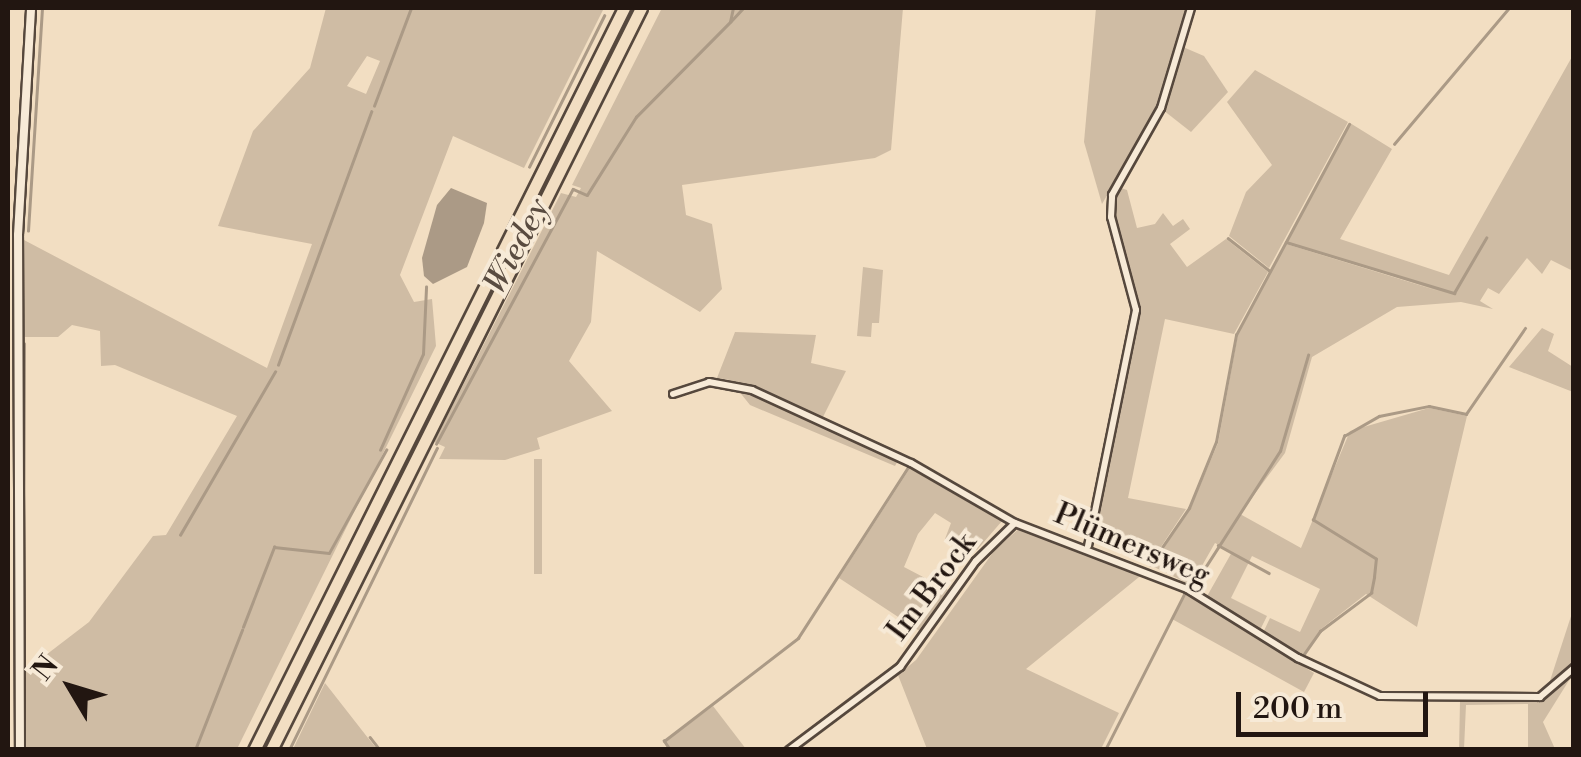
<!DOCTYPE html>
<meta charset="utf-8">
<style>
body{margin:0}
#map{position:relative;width:1581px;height:757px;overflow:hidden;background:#f2dec2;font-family:"Libre Bodoni",serif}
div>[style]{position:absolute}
.green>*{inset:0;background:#cfbca4;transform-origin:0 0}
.water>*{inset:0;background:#ab9a86}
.stream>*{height:2.5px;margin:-1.25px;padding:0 1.25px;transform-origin:1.25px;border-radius:1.25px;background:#ab9a86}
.roads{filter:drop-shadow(2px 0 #56483d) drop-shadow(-2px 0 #56483d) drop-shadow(0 2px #56483d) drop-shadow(0 -2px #56483d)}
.minor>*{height:6px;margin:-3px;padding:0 3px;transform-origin:3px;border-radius:3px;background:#f7ead7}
.tertiary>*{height:8px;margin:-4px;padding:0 4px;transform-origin:4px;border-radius:4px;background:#f7ead7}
.motorway>*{height:11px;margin:-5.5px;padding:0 5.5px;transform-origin:5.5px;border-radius:5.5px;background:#f2dec2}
span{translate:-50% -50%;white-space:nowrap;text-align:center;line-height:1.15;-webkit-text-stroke:8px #f7ead7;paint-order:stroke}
.street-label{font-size:30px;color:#221611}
.water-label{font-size:32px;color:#594b40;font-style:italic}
.frame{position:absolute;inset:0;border:10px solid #221611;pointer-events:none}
.north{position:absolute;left:20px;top:637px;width:100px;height:100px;-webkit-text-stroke:8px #f7ead7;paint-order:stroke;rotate:308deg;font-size:28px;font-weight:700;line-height:40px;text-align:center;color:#221611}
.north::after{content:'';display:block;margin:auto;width:35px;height:45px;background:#221611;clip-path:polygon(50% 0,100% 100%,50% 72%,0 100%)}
.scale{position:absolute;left:1236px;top:692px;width:192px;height:45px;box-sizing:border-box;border:5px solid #221611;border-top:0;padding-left:12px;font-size:30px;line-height:35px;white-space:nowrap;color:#221611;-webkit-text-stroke:8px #f7ead7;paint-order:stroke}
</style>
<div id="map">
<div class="green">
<div style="clip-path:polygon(evenodd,326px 8px,604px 8px,524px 168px,453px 136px,400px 275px,414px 302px,432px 299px,436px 346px,237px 749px,26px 749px,25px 671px,89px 622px,153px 536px,166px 535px,237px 416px,115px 365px,101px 366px,100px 331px,72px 325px,58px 337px,25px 337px,24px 240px,267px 368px,312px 244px,218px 226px,253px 131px,310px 68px,326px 8px,367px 56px,380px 61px,366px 94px,347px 86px,367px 56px)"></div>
<div style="clip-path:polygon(662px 8px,903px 8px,891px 150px,875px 158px,682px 185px,686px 215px,712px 224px,722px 289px,700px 312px,597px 251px,591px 322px,569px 361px,612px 411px,537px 438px,540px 449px,505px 460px,439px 459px,445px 447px,434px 442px,561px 193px,576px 197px,581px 188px,572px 185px)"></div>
<div style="clip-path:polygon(1096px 8px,1188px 8px,1156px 111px,1102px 204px,1084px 142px)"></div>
<div style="clip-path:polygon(1183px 47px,1204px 56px,1228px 92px,1191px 132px,1163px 110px)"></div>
<div style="clip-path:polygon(1573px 55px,1573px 271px,1551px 260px,1542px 274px,1527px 258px,1499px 294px,1488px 288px,1480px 301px,1493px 309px,1461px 302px,1397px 307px,1312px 357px,1285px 453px,1240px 514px,1301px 548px,1350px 431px,1429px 408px,1467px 416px,1417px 627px,1366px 594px,1321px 629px,1304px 658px,1263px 633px,1270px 618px,1300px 632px,1320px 589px,1252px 556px,1231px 598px,1267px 616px,1260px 630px,1206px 598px,1232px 552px,1215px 543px,1191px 585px,1152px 566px,1190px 509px,1218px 443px,1238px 334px,1286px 244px,1442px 292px,1287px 242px,1350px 123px,1392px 149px,1340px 239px,1449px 275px)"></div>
<div style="clip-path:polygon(1255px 70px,1348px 122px,1269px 268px,1229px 236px,1246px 192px,1272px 165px,1227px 102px)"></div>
<div style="clip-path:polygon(1118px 187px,1127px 190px,1137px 228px,1155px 224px,1163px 213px,1173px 226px,1183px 219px,1190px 229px,1170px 244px,1187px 267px,1226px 239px,1268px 272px,1234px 334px,1165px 319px,1128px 498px,1186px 509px,1149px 565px,1093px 539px,1139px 310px,1113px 216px)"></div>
<div style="clip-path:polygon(863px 267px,883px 270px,879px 323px,872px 323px,871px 337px,857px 336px)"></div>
<div style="clip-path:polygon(1542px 328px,1554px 334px,1548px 351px,1573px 367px,1573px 392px,1509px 367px)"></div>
<div style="clip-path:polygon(735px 332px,816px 335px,811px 363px,846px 371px,823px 417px,902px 453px,895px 466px,750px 405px,730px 380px,717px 378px)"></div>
<div style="left:534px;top:459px;width:8px;height:115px"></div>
<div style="clip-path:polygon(910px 468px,1002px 521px,977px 550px,945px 539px,951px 523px,935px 513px,918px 534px,904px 567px,948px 590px,921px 632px,839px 578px)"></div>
<div style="clip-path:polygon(1023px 525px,1144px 573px,1026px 669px,1119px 713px,1101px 749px,927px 749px,898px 675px,916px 660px,994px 551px)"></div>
<div style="clip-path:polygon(1185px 594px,1314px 673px,1304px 692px,1172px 619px)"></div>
<div style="clip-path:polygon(1573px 610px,1573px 665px,1547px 690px)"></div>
<div style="clip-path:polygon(1573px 674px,1543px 722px,1555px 749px,1528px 749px,1528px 704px,1466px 705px,1464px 749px,1459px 750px,1460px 701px,1543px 699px)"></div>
<div style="clip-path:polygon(325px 683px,368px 738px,377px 749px,293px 749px)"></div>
<div style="clip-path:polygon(713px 706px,746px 749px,671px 749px,666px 741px)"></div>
</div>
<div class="water">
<div style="clip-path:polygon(451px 188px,487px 203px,484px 223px,467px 267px,433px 284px,424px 276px,422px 258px,437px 205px)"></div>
</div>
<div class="stream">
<div style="left:731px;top:21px;width:18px;rotate:-47deg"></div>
<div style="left:374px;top:106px;width:105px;rotate:-69.3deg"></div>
<div style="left:1394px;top:144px;width:178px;rotate:-49.8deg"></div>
<div style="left:529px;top:167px;width:169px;rotate:-63.6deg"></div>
<div style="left:28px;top:231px;width:223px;rotate:-86.4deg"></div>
<div style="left:1228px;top:238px;width:53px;rotate:38.2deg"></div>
<div style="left:22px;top:241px;width:94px;rotate:89.4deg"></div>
<div style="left:1286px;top:242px;width:176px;rotate:16.9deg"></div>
<div style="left:1454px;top:293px;width:64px;rotate:-59.8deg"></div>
<div style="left:278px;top:365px;width:270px;rotate:-69.8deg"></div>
<div style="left:436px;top:444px;width:289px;rotate:-61.8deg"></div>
<div style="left:573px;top:189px;width:15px;rotate:23deg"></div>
<div style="left:587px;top:195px;width:92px;rotate:-57.9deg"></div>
<div style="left:636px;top:117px;width:134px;rotate:-45.3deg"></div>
<div style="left:730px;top:22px;width:14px;rotate:-78deg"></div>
<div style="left:380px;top:450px;width:105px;rotate:-65.9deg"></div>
<div style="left:423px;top:354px;width:67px;rotate:-87.4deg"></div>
<div style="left:15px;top:478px;width:272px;rotate:90deg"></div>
<div style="left:180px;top:535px;width:189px;rotate:-59.8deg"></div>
<div style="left:1218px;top:545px;width:58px;rotate:28.8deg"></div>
<div style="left:1150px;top:565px;width:69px;rotate:-55.6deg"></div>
<div style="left:1189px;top:508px;width:71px;rotate:-67.8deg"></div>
<div style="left:1216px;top:442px;width:109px;rotate:-79.4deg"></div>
<div style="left:1236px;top:335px;width:239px;rotate:-61.8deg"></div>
<div style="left:1192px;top:588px;width:163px;rotate:-57.3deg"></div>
<div style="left:1280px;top:451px;width:100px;rotate:-73.7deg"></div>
<div style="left:929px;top:621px;width:37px;rotate:-57deg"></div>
<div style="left:243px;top:627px;width:86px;rotate:-68.8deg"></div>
<div style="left:274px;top:547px;width:55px;rotate:6.2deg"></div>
<div style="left:329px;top:553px;width:118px;rotate:-61deg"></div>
<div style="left:23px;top:638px;width:294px;rotate:-89.8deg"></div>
<div style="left:1304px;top:654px;width:28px;rotate:-55deg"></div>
<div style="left:1320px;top:631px;width:64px;rotate:-36.7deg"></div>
<div style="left:1371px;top:593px;width:16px;rotate:-79deg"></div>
<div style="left:1374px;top:577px;width:18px;rotate:-84deg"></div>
<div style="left:1376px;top:559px;width:74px;rotate:-148.2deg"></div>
<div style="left:1313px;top:520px;width:90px;rotate:-69.7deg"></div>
<div style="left:1344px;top:436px;width:40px;rotate:-29.7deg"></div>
<div style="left:1379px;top:416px;width:51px;rotate:-11.3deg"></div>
<div style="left:1429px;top:406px;width:38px;rotate:12deg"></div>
<div style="left:1466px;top:414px;width:104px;rotate:-55.5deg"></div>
<div style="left:1569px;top:669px;width:9px;rotate:-54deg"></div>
<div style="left:887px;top:671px;width:19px;rotate:-39deg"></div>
<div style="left:370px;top:737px;width:16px;rotate:52deg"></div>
<div style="left:195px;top:750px;width:129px;rotate:-68.6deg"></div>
<div style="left:289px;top:750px;width:336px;rotate:-63.9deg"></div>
<div style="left:670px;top:750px;width:11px;rotate:-124deg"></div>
<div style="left:664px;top:741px;width:169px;rotate:-37.5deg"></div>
<div style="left:798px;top:638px;width:205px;rotate:-57.2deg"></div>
<div style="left:782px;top:750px;width:112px;rotate:-37.4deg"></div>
<div style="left:1105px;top:750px;width:175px;rotate:-63.1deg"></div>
</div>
<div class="roads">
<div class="minor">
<div style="left:673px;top:394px;width:38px;rotate:-18deg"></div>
<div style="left:709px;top:382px;width:44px;rotate:10.5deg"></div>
<div style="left:752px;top:390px;width:175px;rotate:24.7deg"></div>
<div style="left:911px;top:463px;width:120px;rotate:30deg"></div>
<div style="left:1015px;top:523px;width:184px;rotate:21deg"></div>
<div style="left:1187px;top:589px;width:131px;rotate:31.9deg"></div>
<div style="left:1298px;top:658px;width:90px;rotate:24.9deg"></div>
<div style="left:1380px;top:696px;width:160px;rotate:0.4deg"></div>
<div style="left:1540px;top:697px;width:45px;rotate:-40.5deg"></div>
<div style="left:1088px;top:546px;width:241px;rotate:-78.5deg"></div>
<div style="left:1136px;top:310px;width:96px;rotate:-105deg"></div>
<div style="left:1111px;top:217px;width:22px;rotate:-87deg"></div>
<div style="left:1112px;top:195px;width:100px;rotate:-60.6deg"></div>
<div style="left:1161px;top:108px;width:104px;rotate:-73.3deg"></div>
<div style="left:789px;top:750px;width:139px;rotate:-36.8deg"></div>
<div style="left:900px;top:667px;width:130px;rotate:-54.4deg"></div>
<div style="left:976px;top:561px;width:54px;rotate:-44.3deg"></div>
</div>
<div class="tertiary">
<div style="left:20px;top:750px;width:515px;rotate:-90.22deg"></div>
<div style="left:18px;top:235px;width:227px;rotate:-86.7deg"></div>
</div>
<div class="motorway">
<div style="left:254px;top:750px;width:829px;rotate:-63.5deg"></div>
<div style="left:271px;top:750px;width:829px;rotate:-63.5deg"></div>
</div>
</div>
<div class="street-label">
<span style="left:1132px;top:545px;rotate:23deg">Plümersweg</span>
<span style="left:932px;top:587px;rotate:-53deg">Im Brock</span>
</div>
<div class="water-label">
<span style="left:517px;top:246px;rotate:-62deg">Wiedey</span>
</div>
<div class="frame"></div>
<div class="north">N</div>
<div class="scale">200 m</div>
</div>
